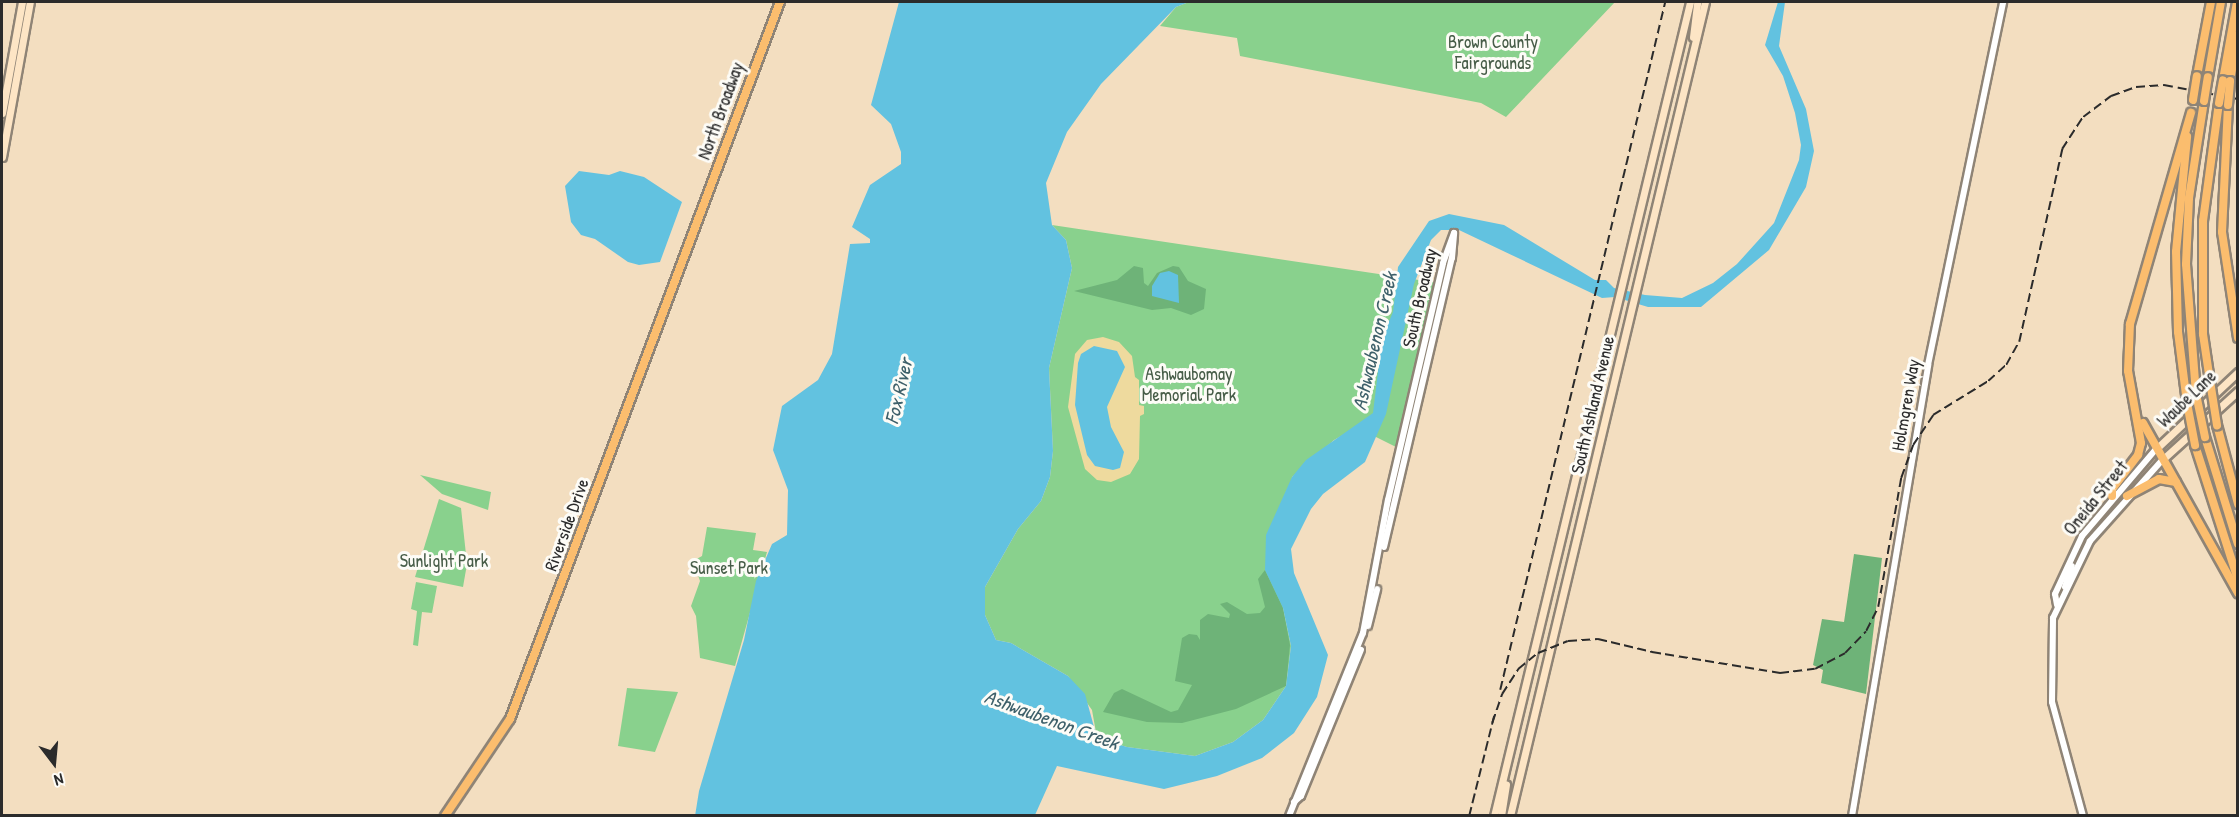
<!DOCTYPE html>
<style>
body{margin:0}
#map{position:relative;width:2239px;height:817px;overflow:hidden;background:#f3dec0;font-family:"Patrick Hand",sans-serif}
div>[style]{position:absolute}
.green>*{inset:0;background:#89d18d}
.forest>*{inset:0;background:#6eb378}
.sand>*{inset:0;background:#eeda9e}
.water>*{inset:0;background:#62c2e0}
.roads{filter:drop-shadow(2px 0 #8f8476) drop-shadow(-2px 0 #8f8476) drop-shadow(0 2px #8f8476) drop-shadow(0 -2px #8f8476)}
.tertiary>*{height:6px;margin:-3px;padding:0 3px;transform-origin:3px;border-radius:3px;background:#fff}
.secondary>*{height:7px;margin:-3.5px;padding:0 3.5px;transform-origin:3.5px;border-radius:3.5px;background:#fde5c5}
.primary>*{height:8px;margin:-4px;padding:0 4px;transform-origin:4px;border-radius:4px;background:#fbbd6e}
.motorway>*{height:8px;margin:-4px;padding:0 4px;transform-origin:4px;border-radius:4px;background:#fbbd6e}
.rail>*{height:1.5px;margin-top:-0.75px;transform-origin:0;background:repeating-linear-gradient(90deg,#2b2b2b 0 9px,transparent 0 13.5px)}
.bridges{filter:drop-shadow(2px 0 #8f8476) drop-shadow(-2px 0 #8f8476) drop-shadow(0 2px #8f8476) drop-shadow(0 -2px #8f8476)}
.motorway-bridge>*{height:8px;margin:-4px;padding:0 4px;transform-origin:4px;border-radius:4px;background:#fbbd6e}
span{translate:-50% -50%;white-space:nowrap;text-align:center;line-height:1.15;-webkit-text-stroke:6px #fdfcf7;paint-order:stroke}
.park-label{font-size:18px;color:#475d48}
.street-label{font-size:18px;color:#2b2b2b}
.water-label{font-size:20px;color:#3e606a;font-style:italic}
.frame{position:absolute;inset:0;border:3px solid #2b2b2b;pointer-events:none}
.north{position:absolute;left:24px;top:733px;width:60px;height:60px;-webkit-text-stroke:4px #fdfcf7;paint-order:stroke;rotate:164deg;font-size:16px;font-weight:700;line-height:24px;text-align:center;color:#2b2b2b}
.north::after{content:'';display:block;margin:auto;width:21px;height:27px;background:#2b2b2b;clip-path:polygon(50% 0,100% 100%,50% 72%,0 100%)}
</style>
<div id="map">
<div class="green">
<div style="clip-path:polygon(1189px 2px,1615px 2px,1506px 117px,1481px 103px,1240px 56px,1237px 38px,1160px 26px,1176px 7px)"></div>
<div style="clip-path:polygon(1052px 225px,1439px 283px,1400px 449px,1374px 436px,1366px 422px,1334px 440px,1292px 477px,1283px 608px,1291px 646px,1286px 686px,1263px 720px,1233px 742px,1195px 756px,1127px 747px,1097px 738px,1092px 710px,1068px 676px,1011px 643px,996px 640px,985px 615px,985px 587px,1018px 529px,1041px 501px,1050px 477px,1053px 451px,1049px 368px,1072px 268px,1066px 240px)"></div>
<div style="clip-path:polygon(420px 475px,491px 492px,488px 510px,442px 494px)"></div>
<div style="clip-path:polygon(439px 499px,461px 508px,467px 564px,463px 587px,415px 577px)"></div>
<div style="clip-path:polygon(707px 527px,756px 533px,753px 550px,767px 552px,735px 666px,700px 658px,696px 616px,691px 606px,700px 581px,693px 561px,702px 556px)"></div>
<div style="clip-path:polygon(416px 582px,437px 586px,432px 613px,422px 612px,418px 646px,413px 645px,417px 611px,411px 609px)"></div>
<div style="clip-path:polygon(627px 688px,678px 692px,655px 752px,618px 746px)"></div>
</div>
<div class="forest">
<div style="clip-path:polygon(1134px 266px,1143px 268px,1144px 283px,1148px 286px,1157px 273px,1173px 266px,1179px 267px,1188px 281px,1206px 289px,1204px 309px,1191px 315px,1171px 308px,1152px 310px,1074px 291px,1117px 280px)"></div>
<div style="clip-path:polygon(1854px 554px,1882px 558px,1866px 694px,1821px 683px,1823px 670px,1813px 665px,1822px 619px,1844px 622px)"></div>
<div style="clip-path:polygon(1265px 570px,1283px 608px,1290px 645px,1286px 686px,1236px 709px,1182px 723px,1147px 722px,1103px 712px,1114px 693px,1122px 689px,1171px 712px,1178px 710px,1192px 685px,1175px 681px,1182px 638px,1189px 634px,1197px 635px,1200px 640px,1200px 620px,1208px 614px,1229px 618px,1230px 614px,1220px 604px,1227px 602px,1247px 614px,1260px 613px,1265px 607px,1258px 579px)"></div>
</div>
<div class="sand">
<div style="clip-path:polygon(1103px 337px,1119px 342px,1132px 356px,1135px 377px,1139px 380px,1139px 405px,1144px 406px,1144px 414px,1140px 416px,1139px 459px,1130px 474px,1111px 482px,1097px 480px,1085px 469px,1068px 407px,1075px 354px,1087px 340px)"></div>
</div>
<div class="water">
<div style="clip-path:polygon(899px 2px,1189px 2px,1176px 7px,1101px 84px,1067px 132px,1046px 183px,1052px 225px,1066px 240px,1072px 268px,1049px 368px,1053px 451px,1050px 477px,1041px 501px,1018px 529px,985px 587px,985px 615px,996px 640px,1011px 643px,1068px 676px,1085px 694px,1097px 738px,1127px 747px,1195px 756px,1233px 742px,1263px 720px,1286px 686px,1291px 646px,1283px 608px,1265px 570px,1266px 535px,1292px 477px,1306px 460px,1373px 413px,1382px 338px,1393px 312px,1398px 267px,1429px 221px,1449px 214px,1504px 225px,1595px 280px,1606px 280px,1614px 288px,1645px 295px,1682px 298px,1713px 283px,1737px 264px,1774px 223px,1799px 160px,1801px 145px,1795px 113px,1783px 76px,1765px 45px,1778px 2px,1785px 2px,1779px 46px,1806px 109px,1814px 151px,1806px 187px,1769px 250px,1701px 307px,1648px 307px,1615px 297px,1602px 298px,1459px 230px,1441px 230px,1431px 240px,1414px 284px,1386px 414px,1365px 462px,1323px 494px,1311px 509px,1291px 549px,1294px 573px,1328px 655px,1317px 697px,1294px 733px,1262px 758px,1217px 776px,1164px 789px,1057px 766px,1035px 815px,695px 816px,699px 791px,744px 640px,756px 581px,772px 544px,787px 535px,788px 490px,773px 450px,782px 406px,818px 380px,832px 354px,850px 244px,870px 243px,870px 239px,852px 227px,870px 185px,901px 164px,901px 152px,891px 124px,871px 105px)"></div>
<div style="clip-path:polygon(579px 171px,609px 175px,620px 171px,644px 177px,682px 202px,660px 262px,639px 265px,628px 262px,595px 239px,581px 235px,571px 222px,565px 186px)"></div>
<div style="clip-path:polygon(1169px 271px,1178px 275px,1179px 303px,1152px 296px,1152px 286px,1160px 273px)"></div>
<div style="clip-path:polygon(1094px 346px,1117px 351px,1125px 367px,1107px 407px,1111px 427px,1124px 452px,1120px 468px,1113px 470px,1095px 466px,1087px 455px,1075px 405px,1078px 363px,1081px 354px)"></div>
</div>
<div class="roads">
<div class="tertiary">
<div style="left:1384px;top:547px;width:297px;rotate:-76.8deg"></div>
<div style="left:1452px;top:258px;width:25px;rotate:-85deg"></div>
<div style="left:2065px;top:587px;width:22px;rotate:-72deg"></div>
<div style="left:2057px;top:605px;width:11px;rotate:-100deg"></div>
<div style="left:2055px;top:594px;width:64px;rotate:-65deg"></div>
<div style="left:2082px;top:536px;width:116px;rotate:-49.6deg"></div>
<div style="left:1368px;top:626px;width:38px;rotate:-76deg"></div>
<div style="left:1294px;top:802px;width:9px;rotate:-41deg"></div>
<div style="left:1301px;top:796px;width:158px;rotate:-67.7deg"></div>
<div style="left:1289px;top:816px;width:197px;rotate:-68deg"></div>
<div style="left:1363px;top:633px;width:135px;rotate:-79.4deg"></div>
<div style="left:1388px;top:500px;width:243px;rotate:-76.9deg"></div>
<div style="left:1443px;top:263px;width:32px;rotate:-70deg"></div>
<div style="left:1852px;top:816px;width:457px;rotate:-80.4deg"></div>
<div style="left:1928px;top:365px;width:371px;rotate:-78.3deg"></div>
<div style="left:2083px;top:816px;width:118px;rotate:-105.2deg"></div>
<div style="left:2052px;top:702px;width:84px;rotate:-89.3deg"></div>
<div style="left:2053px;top:618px;width:85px;rotate:-64.3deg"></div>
<div style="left:2090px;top:541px;width:110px;rotate:-48.3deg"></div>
</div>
<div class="secondary">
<div style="left:1693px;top:37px;width:35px;rotate:-83deg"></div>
<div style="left:2px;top:113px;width:113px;rotate:-79.8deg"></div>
<div style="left:2px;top:157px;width:158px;rotate:-79.8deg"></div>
<div style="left:2157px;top:448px;width:111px;rotate:-43.2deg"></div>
<div style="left:2163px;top:459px;width:101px;rotate:-42.2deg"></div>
<div style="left:1494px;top:816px;width:837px;rotate:-76.46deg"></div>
<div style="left:1501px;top:816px;width:32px;rotate:-81deg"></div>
<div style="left:1510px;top:816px;width:837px;rotate:-76.53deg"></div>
</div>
<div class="primary">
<div style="left:445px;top:816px;width:117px;rotate:-56.2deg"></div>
<div style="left:510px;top:719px;width:766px;rotate:-69.37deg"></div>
</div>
<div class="motorway">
<div style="left:2197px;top:76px;width:75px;rotate:-79.3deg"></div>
<div style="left:2208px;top:77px;width:76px;rotate:-80.2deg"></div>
<div style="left:2223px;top:80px;width:79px;rotate:-79.8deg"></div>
<div style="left:2230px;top:81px;width:47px;rotate:-80.1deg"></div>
<div style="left:2228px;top:105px;width:127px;rotate:92.7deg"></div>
<div style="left:2222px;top:232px;width:107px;rotate:81.4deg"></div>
<div style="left:2210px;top:381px;width:48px;rotate:-98.5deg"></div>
<div style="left:2203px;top:334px;width:113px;rotate:-90deg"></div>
<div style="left:2203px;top:221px;width:119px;rotate:-82.3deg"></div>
<div style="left:2196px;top:394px;width:130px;rotate:-94.4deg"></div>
<div style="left:2186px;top:264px;width:66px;rotate:-87.4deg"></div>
<div style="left:2189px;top:198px;width:98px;rotate:-81.2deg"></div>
<div style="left:2187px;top:403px;width:72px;rotate:-97.2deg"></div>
<div style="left:2178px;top:332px;width:80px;rotate:-91.4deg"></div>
<div style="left:2176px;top:252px;width:116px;rotate:-84.5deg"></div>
<div style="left:2143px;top:423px;width:195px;rotate:60.8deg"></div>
<div style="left:2217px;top:425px;width:82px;rotate:75.1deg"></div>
<div style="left:2205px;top:437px;width:112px;rotate:72.9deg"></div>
<div style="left:2195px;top:445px;width:142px;rotate:72.3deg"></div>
<div style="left:2112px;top:496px;width:7px;rotate:-90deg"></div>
<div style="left:2112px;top:489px;width:43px;rotate:-52.6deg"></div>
<div style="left:2138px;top:455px;width:12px;rotate:-76deg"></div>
<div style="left:2141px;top:443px;width:73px;rotate:-100.2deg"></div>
<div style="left:2128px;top:371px;width:47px;rotate:-87.6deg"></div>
<div style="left:2130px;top:324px;width:220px;rotate:-73.9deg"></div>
<div style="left:2127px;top:496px;width:36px;rotate:-28deg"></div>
<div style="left:2159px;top:479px;width:17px;rotate:10deg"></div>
</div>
</div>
<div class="rail">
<div style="left:1500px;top:690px;width:708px;rotate:-76.51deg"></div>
<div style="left:1492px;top:723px;width:31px;rotate:-71deg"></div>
<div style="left:1502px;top:694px;width:30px;rotate:-57deg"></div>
<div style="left:1518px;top:669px;width:26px;rotate:-39deg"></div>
<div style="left:1538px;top:653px;width:32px;rotate:-22deg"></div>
<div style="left:1568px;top:641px;width:30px;rotate:-4deg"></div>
<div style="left:1598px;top:639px;width:56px;rotate:13.5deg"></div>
<div style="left:1652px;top:652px;width:130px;rotate:9.3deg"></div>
<div style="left:1780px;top:673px;width:35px;rotate:-7deg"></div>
<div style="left:1815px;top:669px;width:34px;rotate:-28deg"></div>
<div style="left:1845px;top:653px;width:30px;rotate:-46deg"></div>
<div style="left:1866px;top:631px;width:27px;rotate:-63deg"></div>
<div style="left:1878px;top:607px;width:131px;rotate:-79.9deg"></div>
<div style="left:1901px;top:478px;width:35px;rotate:-70deg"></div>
<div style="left:1913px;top:445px;width:36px;rotate:-56deg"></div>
<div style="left:1933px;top:415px;width:65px;rotate:-31.7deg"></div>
<div style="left:1988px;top:381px;width:24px;rotate:-42deg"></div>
<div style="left:2006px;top:365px;width:26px;rotate:-61deg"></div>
<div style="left:2019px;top:342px;width:198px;rotate:-77.4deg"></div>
<div style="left:2062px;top:149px;width:38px;rotate:-57deg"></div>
<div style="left:2083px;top:117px;width:35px;rotate:-37deg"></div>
<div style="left:2111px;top:96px;width:27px;rotate:-20deg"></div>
<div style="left:2136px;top:87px;width:28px;rotate:-4deg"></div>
<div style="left:2164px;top:85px;width:75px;rotate:10.7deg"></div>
<div style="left:1469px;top:816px;width:103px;rotate:-76deg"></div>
</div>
<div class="bridges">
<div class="motorway-bridge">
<div style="left:2193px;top:100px;width:24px;rotate:-81deg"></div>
<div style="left:2204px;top:101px;width:24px;rotate:-81deg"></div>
<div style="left:2219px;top:103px;width:23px;rotate:-80deg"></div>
<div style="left:2228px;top:105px;width:24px;rotate:-85deg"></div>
<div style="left:2210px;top:381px;width:45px;rotate:81deg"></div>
<div style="left:2196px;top:394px;width:44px;rotate:78.2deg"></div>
<div style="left:2187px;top:403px;width:43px;rotate:79.2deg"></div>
</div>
</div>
<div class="park-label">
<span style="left:1493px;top:53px">Brown County<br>Fairgrounds</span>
<span style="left:1189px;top:385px">Ashwaubomay<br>Memorial Park</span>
<span style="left:444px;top:561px">Sunlight Park</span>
<span style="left:729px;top:568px">Sunset Park</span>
</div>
<div class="street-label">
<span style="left:721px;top:111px;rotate:-70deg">North Broadway</span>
<span style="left:1420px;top:298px;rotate:-77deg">South Broadway</span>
<span style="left:2187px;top:399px;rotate:-44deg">Waube Lane</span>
<span style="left:1593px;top:405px;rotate:-77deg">South Ashland Avenue</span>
<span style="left:1906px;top:405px;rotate:-80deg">Holmgren Way</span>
<span style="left:2096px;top:498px;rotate:-51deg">Oneida Street</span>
<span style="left:567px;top:525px;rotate:-70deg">Riverside Drive</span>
</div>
<div class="water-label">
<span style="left:1374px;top:341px;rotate:-77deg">Ashwaubenon Creek</span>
<span style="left:898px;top:391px;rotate:-77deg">Fox River</span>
<span style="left:1052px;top:719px;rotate:20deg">Ashwaubenon Creek</span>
</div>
<div class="frame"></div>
<div class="north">N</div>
</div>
